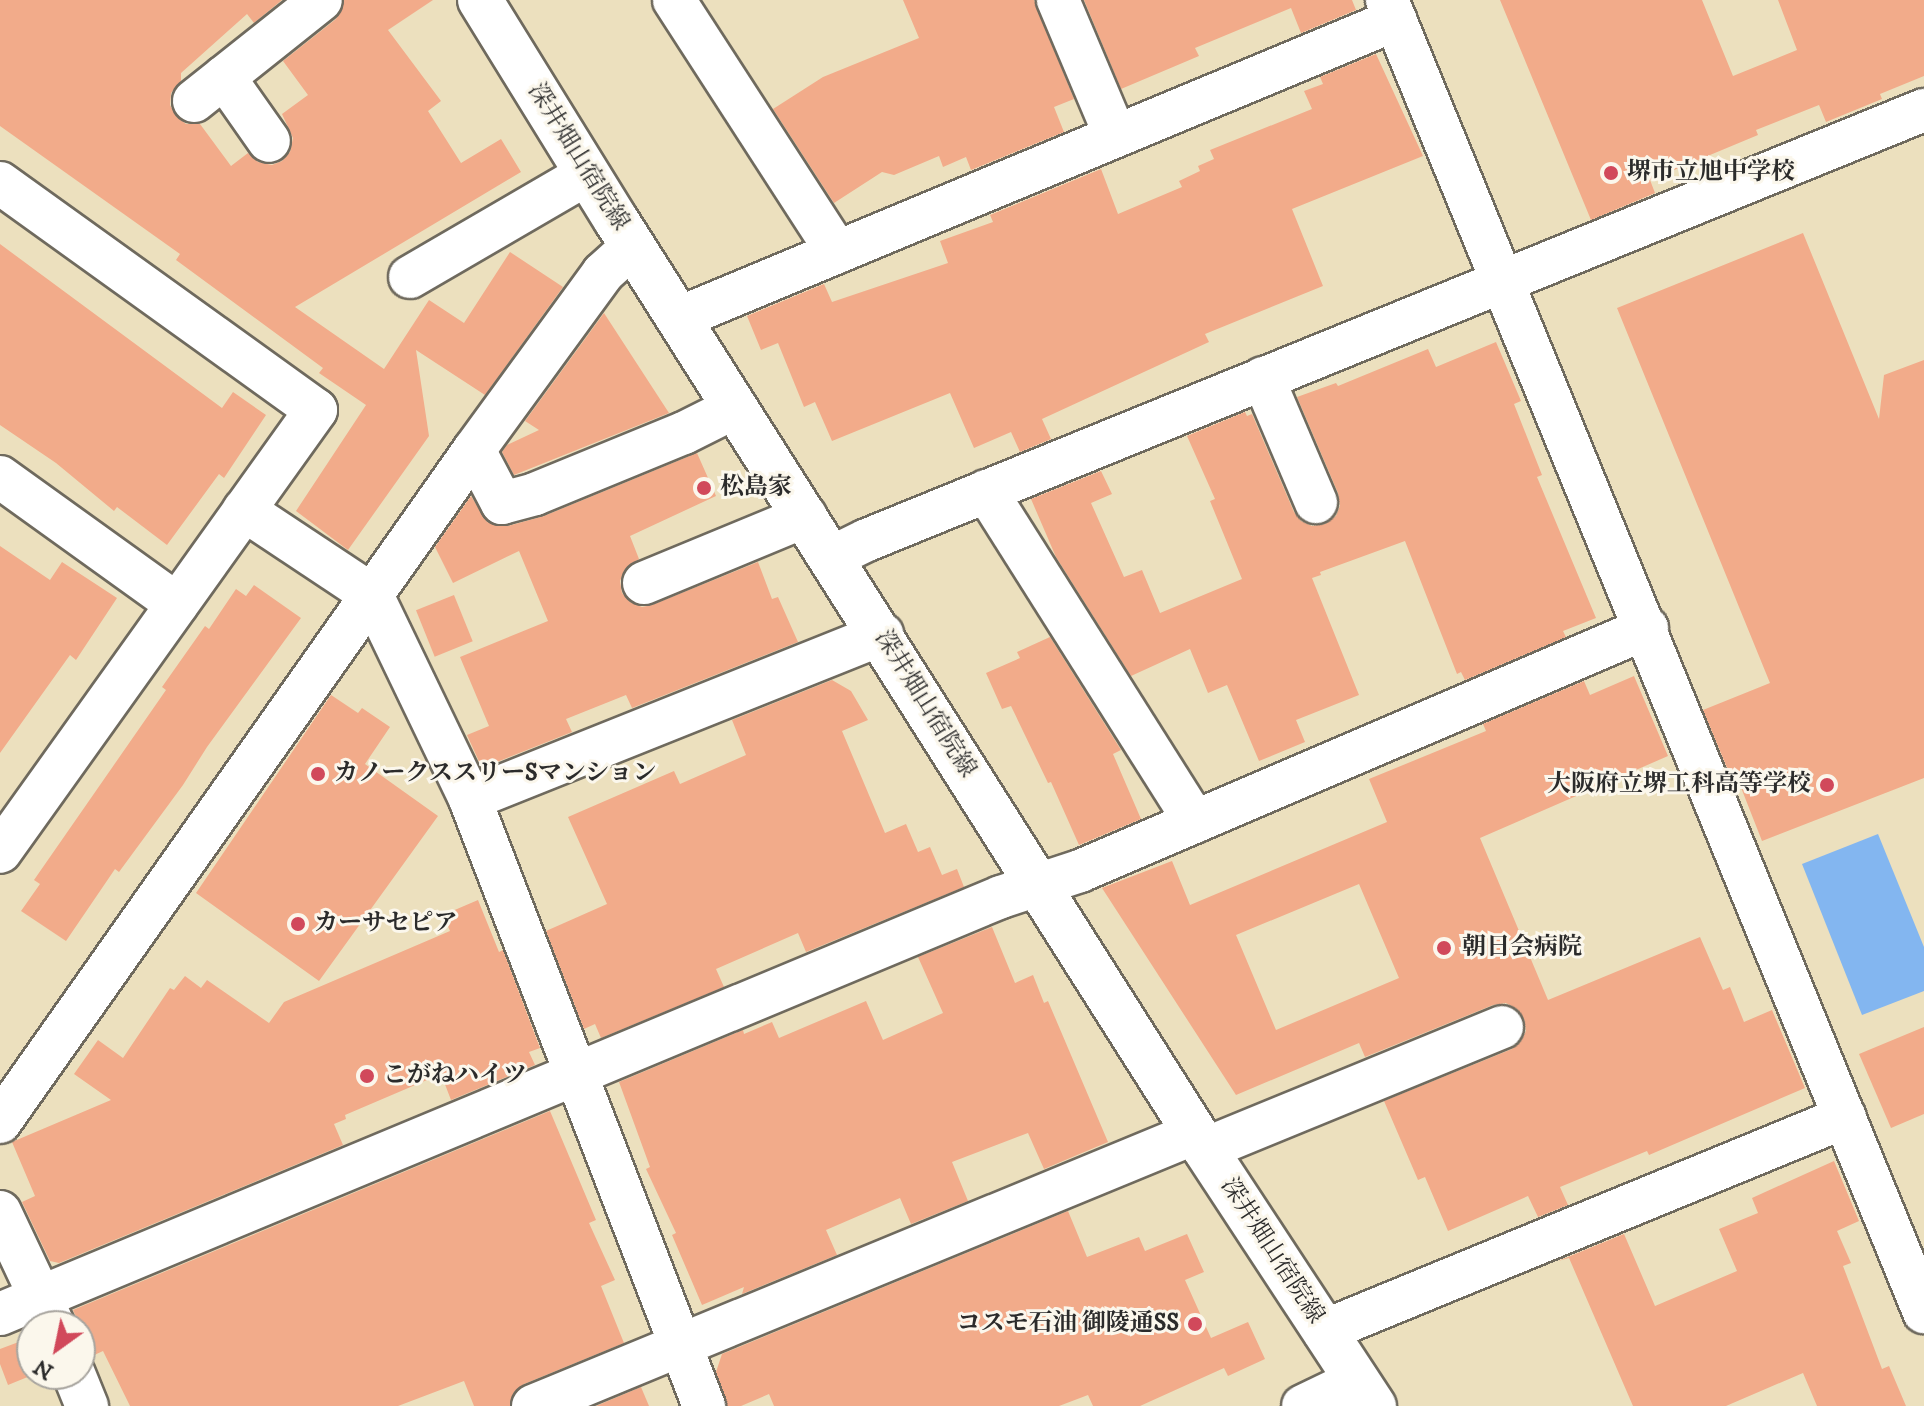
<!DOCTYPE html>
<meta charset="utf-8">
<style>
body{margin:0}
#map{position:relative;width:1924px;height:1406px;overflow:hidden;background:#ece0be;font-family:"IM FELL DW Pica","Noto Serif JP",serif}
div>[style]{position:absolute}
.water>*{inset:0;background:#83b6f0}
.building>*{inset:0;background:#f2ab8a;transform-origin:0 0}
.roads{filter:drop-shadow(2px 0 #6f6a5e) drop-shadow(-2px 0 #6f6a5e) drop-shadow(0 2px #6f6a5e) drop-shadow(0 -2px #6f6a5e)}
.minor>*{height:42px;margin:-21px;padding:0 21px;transform-origin:21px;border-radius:21px;background:#fff}
.major>*{height:44px;margin:-22px;padding:0 22px;transform-origin:22px;border-radius:22px;background:#fff}
.dots>*{width:22px;height:22px;translate:-50% -50%;box-sizing:border-box;border:4px solid #fbf7ec;border-radius:50%}
span{translate:-50% -50%;white-space:nowrap;text-align:center;line-height:1.15;-webkit-text-stroke:6px #fbf7ec;paint-order:stroke}
.street-label{font-size:24px;color:#2b2b2b}
.poi-label{font-size:24px;color:#2b2b2b;font-weight:700}
.left{translate:0 -50%;text-align:left}
.right{translate:-100% -50%;text-align:right}
.north{position:absolute;left:16px;top:1310px;width:80px;height:80px;box-sizing:border-box;background:#fbf7ec;border:2px solid #a8a59f;border-radius:50%;rotate:213deg;font-size:22px;font-weight:700;line-height:32px;text-align:center;color:#2b2b2b}
.north::after{content:'';display:block;margin:auto;width:28px;height:36px;background:#d1495b;clip-path:polygon(50% 0,100% 100%,50% 72%,0 100%)}
</style>
<div id="map">
<div class="water">
<div style="clip-path:polygon(1878px 834px,1924px 947px,1924px 991px,1862px 1015px,1802px 864px)"></div>
</div>
<div class="building">
<div style="clip-path:polygon(0 0,282px 0,254px 23px,247px 14px,181px 73px,181px 81px,171px 93px,170px 105px,176px 116px,186px 124px,200px 124px,231px 166px,248px 153px,258px 162px,272px 165px,282px 161px,290px 152px,293px 138px,282px 114px,308px 95px,283px 61px,336px 19px,344px 0,433px 0,388px 30px,441px 101px,428px 111px,461px 163px,501px 139px,521px 172px,295px 307px,384px 369px,429px 300px,464px 323px,510px 252px,563px 287px,485px 395px,416px 350px,429px 436px,348px 550px,296px 511px,366px 405px,319px 373px,323px 368px,176px 260px,180px 254px,0 126px)"></div>
<div style="clip-path:polygon(903px 0,1034px 0,1074px 99px,1054px 107px,1064px 132px,971px 170px,966px 157px,943px 167px,939px 156px,894px 175px,882px 172px,834px 203px,773px 109px,823px 77px,919px 38px)"></div>
<div style="clip-path:polygon(1084px 0,1352px 0,1356px 10px,1301px 33px,1291px 8px,1195px 48px,1199px 56px,1121px 89px)"></div>
<div style="clip-path:polygon(1500px 0,1702px 0,1733px 76px,1797px 50px,1778px 0,1924px 0,1924px 76px,1880px 94px,1882px 99px,1826px 122px,1819px 105px,1756px 130px,1758px 135px,1650px 180px,1655px 193px,1591px 220px)"></div>
<div style="clip-path:polygon(1376px 54px,1423px 156px,1292px 209px,1323px 286px,1205px 334px,1209px 342px,1042px 419px,1051px 439px,1020px 452px,1011px 432px,974px 448px,950px 393px,832px 441px,815px 402px,804px 407px,778px 343px,761px 350px,747px 316px,824px 284px,832px 302px,948px 263px,940px 241px,993px 222px,990px 215px,1101px 169px,1118px 214px,1182px 187px,1179px 181px,1200px 171px,1198px 166px,1214px 159px,1210px 150px,1312px 109px,1304px 91px,1323px 84px,1320px 77px)"></div>
<div style="clip-path:polygon(1803px 233px,1879px 419px,1884px 375px,1924px 360px,1924px 778px,1762px 841px,1740px 785px,1735px 787px,1703px 710px,1770px 683px,1617px 308px)"></div>
<div style="clip-path:polygon(0 244px,222px 408px,233px 392px,266px 415px,224px 478px,219px 474px,167px 545px,117px 507px,114px 511px,56px 463px,0 425px)"></div>
<div style="clip-path:polygon(604px 313px,669px 413px,514px 475px,502px 452px,507px 445px,539px 430px,525px 421px)"></div>
<div style="clip-path:polygon(1496px 342px,1521px 401px,1514px 404px,1542px 475px,1537px 477px,1596px 618px,1563px 631px,1566px 637px,1465px 680px,1461px 672px,1457px 674px,1405px 541px,1320px 572px,1321px 575px,1312px 578px,1359px 695px,1296px 720px,1305px 742px,1259px 761px,1227px 685px,1208px 693px,1190px 649px,1131px 676px,1056px 557px,1031px 499px,1101px 471px,1112px 494px,1091px 503px,1124px 577px,1142px 570px,1160px 613px,1242px 579px,1210px 501px,1215px 499px,1187px 436px,1245px 412px,1247px 416px,1252px 414px,1294px 512px,1301px 521px,1312px 526px,1325px 524px,1336px 516px,1340px 506px,1338px 493px,1297px 397px,1336px 383px,1338px 386px,1428px 349px,1436px 367px)"></div>
<div style="clip-path:polygon(697px 453px,716px 496px,630px 536px,639px 559px,625px 569px,620px 581px,622px 593px,630px 602px,642px 607px,652px 605px,758px 562px,772px 599px,778px 597px,798px 642px,632px 708px,626px 695px,566px 719px,572px 732px,482px 768px,467px 735px,489px 726px,460px 657px,548px 621px,519px 551px,453px 583px,435px 547px,471px 496px,487px 522px,508px 526px,544px 516px)"></div>
<div style="clip-path:polygon(0 546px,50px 580px,62px 562px,117px 598px,76px 660px,70px 655px,0 753px)"></div>
<div style="clip-path:polygon(254px 585px,301px 618px,207px 747px,183px 785px,119px 872px,115px 869px,66px 941px,21px 911px,40px 884px,34px 880px,166px 690px,162px 687px,205px 626px,209px 629px,236px 589px,246px 596px)"></div>
<div style="left:454px;top:595px;width:50px;height:41px;rotate:68deg"></div>
<div style="clip-path:polygon(1050px 637px,1121px 750px,1113px 754px,1141px 819px,1079px 845px,1051px 782px,1048px 783px,1011px 706px,1002px 709px,986px 673px,1020px 658px,1017px 652px)"></div>
<div style="clip-path:polygon(evenodd,1634px 676px,1668px 756px,1480px 838px,1548px 1000px,1700px 937px,1723px 990px,1730px 987px,1744px 1022px,1772px 1010px,1805px 1088px,1649px 1155px,1647px 1151px,1560px 1187px,1568px 1205px,1538px 1217px,1528px 1196px,1448px 1231px,1425px 1177px,1418px 1180px,1384px 1101px,1512px 1049px,1521px 1041px,1526px 1031px,1524px 1019px,1517px 1009px,1506px 1003px,1493px 1005px,1365px 1057px,1359px 1043px,1236px 1095px,1102px 888px,1172px 861px,1190px 905px,1387px 822px,1369px 779px,1486px 731px,1483px 724px,1584px 681px,1590px 695px,1634px 676px,1359px 884px,1399px 978px,1276px 1030px,1236px 935px,1359px 884px)"></div>
<div style="clip-path:polygon(832px 680px,851px 691px,868px 720px,842px 731px,885px 833px,906px 824px,918px 852px,930px 847px,942px 875px,957px 869px,964px 887px,806px 952px,798px 933px,716px 969px,724px 987px,601px 1038px,595px 1024px,584px 1029px,546px 931px,607px 904px,568px 817px,674px 771px,680px 784px,746px 755px,732px 720px)"></div>
<div style="clip-path:polygon(331px 695px,358px 713px,362px 708px,390px 727px,365px 764px,438px 816px,319px 981px,196px 893px)"></div>
<div style="clip-path:polygon(478px 900px,499px 952px,503px 950px,540px 1048px,529px 1052px,535px 1065px,451px 1100px,441px 1074px,345px 1115px,346px 1119px,334px 1124px,343px 1145px,59px 1263px,50px 1261px,22px 1202px,35px 1196px,12px 1142px,111px 1100px,74px 1074px,98px 1040px,123px 1058px,170px 988px,174px 990px,185px 976px,201px 988px,207px 980px,269px 1023px,284px 1002px,450px 931px,443px 915px)"></div>
<div style="clip-path:polygon(992px 927px,1015px 983px,1033px 975px,1044px 1003px,1048px 1001px,1108px 1142px,1044px 1169px,1028px 1133px,952px 1162px,968px 1201px,911px 1224px,900px 1198px,826px 1230px,837px 1255px,742px 1294px,744px 1287px,702px 1305px,672px 1235px,676px 1233px,646px 1169px,650px 1167px,619px 1082px,743px 1030px,744px 1034px,772px 1022px,779px 1038px,866px 1001px,883px 1040px,943px 1013px,918px 957px)"></div>
<div style="clip-path:polygon(1924px 1027px,1924px 1114px,1891px 1128px,1859px 1054px)"></div>
<div style="clip-path:polygon(550px 1111px,596px 1220px,589px 1223px,615px 1280px,601px 1286px,624px 1343px,524px 1384px,514px 1392px,510px 1406px,474px 1406px,464px 1381px,398px 1406px,130px 1406px,103px 1351px,90px 1357px,80px 1351px,80px 1326px,73px 1310px)"></div>
<div style="clip-path:polygon(1834px 1161px,1859px 1221px,1837px 1231px,1851px 1263px,1843px 1266px,1882px 1369px,1889px 1366px,1906px 1406px,1817px 1406px,1803px 1373px,1726px 1406px,1633px 1406px,1569px 1258px,1558px 1261px,1624px 1234px,1655px 1306px,1737px 1271px,1719px 1229px,1758px 1213px,1752px 1198px)"></div>
<div style="clip-path:polygon(1068px 1211px,1087px 1257px,1139px 1237px,1145px 1251px,1187px 1234px,1204px 1272px,1185px 1280px,1211px 1338px,1248px 1322px,1265px 1359px,1228px 1376px,1224px 1368px,1140px 1406px,1093px 1406px,1088px 1395px,1059px 1406px,774px 1406px,769px 1394px,741px 1406px,727px 1406px,716px 1372px,722px 1354px)"></div>
<div style="clip-path:polygon(32px 1337px,32px 1374px,35px 1374px,8px 1385px,0 1364px,0 1349px)"></div>
<div style="clip-path:polygon(641px 1387px,649px 1406px,596px 1406px)"></div>
</div>
<div class="roads">
<div class="minor">
<div style="left:674px;top:0;width:300px;rotate:57.1deg"></div>
<div style="left:1058px;top:0;width:147px;rotate:67.1deg"></div>
<div style="left:1387px;top:0;width:1418px;rotate:67.74deg"></div>
<div style="left:224px;top:77px;width:78px;rotate:54.9deg"></div>
<div style="left:194px;top:101px;width:162px;rotate:-38.5deg"></div>
<div style="left:0;top:183px;width:389px;rotate:35.7deg"></div>
<div style="left:316px;top:410px;width:543px;rotate:125.56deg"></div>
<div style="left:410px;top:277px;width:205px;rotate:-30.2deg"></div>
<div style="left:679px;top:318px;width:776px;rotate:-22.6deg"></div>
<div style="left:1263px;top:378px;width:135px;rotate:66.9deg"></div>
<div style="left:474px;top:450px;width:60px;rotate:62.2deg"></div>
<div style="left:502px;top:503px;width:34px;rotate:-15deg"></div>
<div style="left:535px;top:494px;width:161px;rotate:-22.3deg"></div>
<div style="left:684px;top:433px;width:58px;rotate:-26.6deg"></div>
<div style="left:0;top:477px;width:218px;rotate:35.7deg"></div>
<div style="left:986px;top:491px;width:391px;rotate:57.7deg"></div>
<div style="left:244px;top:510px;width:154px;rotate:33.6deg"></div>
<div style="left:372px;top:595px;width:226px;rotate:64.3deg"></div>
<div style="left:470px;top:799px;width:651px;rotate:68.92deg"></div>
<div style="left:832px;top:557px;width:39px;rotate:-26deg"></div>
<div style="left:867px;top:540px;width:1141px;rotate:-22.14deg"></div>
<div style="left:644px;top:583px;width:175px;rotate:-22.5deg"></div>
<div style="left:470px;top:799px;width:444px;rotate:-21.8deg"></div>
<div style="left:0;top:1122px;width:822px;rotate:-54.8deg"></div>
<div style="left:474px;top:450px;width:219px;rotate:-53.9deg"></div>
<div style="left:603px;top:273px;width:40px;rotate:-42deg"></div>
<div style="left:1205px;top:1149px;width:321px;rotate:-22.3deg"></div>
<div style="left:0;top:1212px;width:126px;rotate:64.7deg"></div>
<div style="left:0;top:1314px;width:1084px;rotate:-22.62deg"></div>
<div style="left:1001px;top:897px;width:83px;rotate:-18.2deg"></div>
<div style="left:1080px;top:871px;width:617px;rotate:-23.2deg"></div>
<div style="left:1324px;top:1331px;width:563px;rotate:-22.33deg"></div>
<div style="left:74px;top:1374px;width:35px;rotate:68deg"></div>
<div style="left:533px;top:1406px;width:716px;rotate:-22.41deg"></div>
<div style="left:1303px;top:1406px;width:60px;rotate:-25.7deg"></div>
</div>
<div class="major">
<div style="left:480px;top:0;width:259px;rotate:58.3deg"></div>
<div style="left:616px;top:220px;width:1100px;rotate:57.62deg"></div>
<div style="left:1205px;top:1149px;width:308px;rotate:56.7deg"></div>
</div>
</div>
<div class="dots">
<div style="left:1611px;top:173px;background:#d1495b"></div>
<div style="left:704px;top:488px;background:#d1495b"></div>
<div style="left:318px;top:774px;background:#d1495b"></div>
<div style="left:1827px;top:785px;background:#d1495b"></div>
<div style="left:298px;top:924px;background:#d1495b"></div>
<div style="left:1444px;top:948px;background:#d1495b"></div>
<div style="left:367px;top:1076px;background:#d1495b"></div>
<div style="left:1195px;top:1324px;background:#d1495b"></div>
</div>
<div class="street-label">
<span style="left:578px;top:157px;rotate:58deg">深井畑山宿院線</span>
<span style="left:925px;top:704px;rotate:58deg">深井畑山宿院線</span>
<span style="left:1272px;top:1251px;rotate:57deg">深井畑山宿院線</span>
</div>
<div class="poi-label">
<span class="left" style="left:1627px;top:173px">堺市立旭中学校</span>
<span class="left" style="left:720px;top:488px">松島家</span>
<span class="left" style="left:334px;top:774px">カノークススリーSマンション</span>
<span class="right" style="left:1811px;top:785px">大阪府立堺工科高等学校</span>
<span class="left" style="left:314px;top:924px">カーサセピア</span>
<span class="left" style="left:1462px;top:948px">朝日会病院</span>
<span class="left" style="left:383px;top:1076px">こがねハイツ</span>
<span class="right" style="left:1179px;top:1324px">コスモ石油 御陵通SS</span>
</div>
<div class="north">N</div>
</div>
